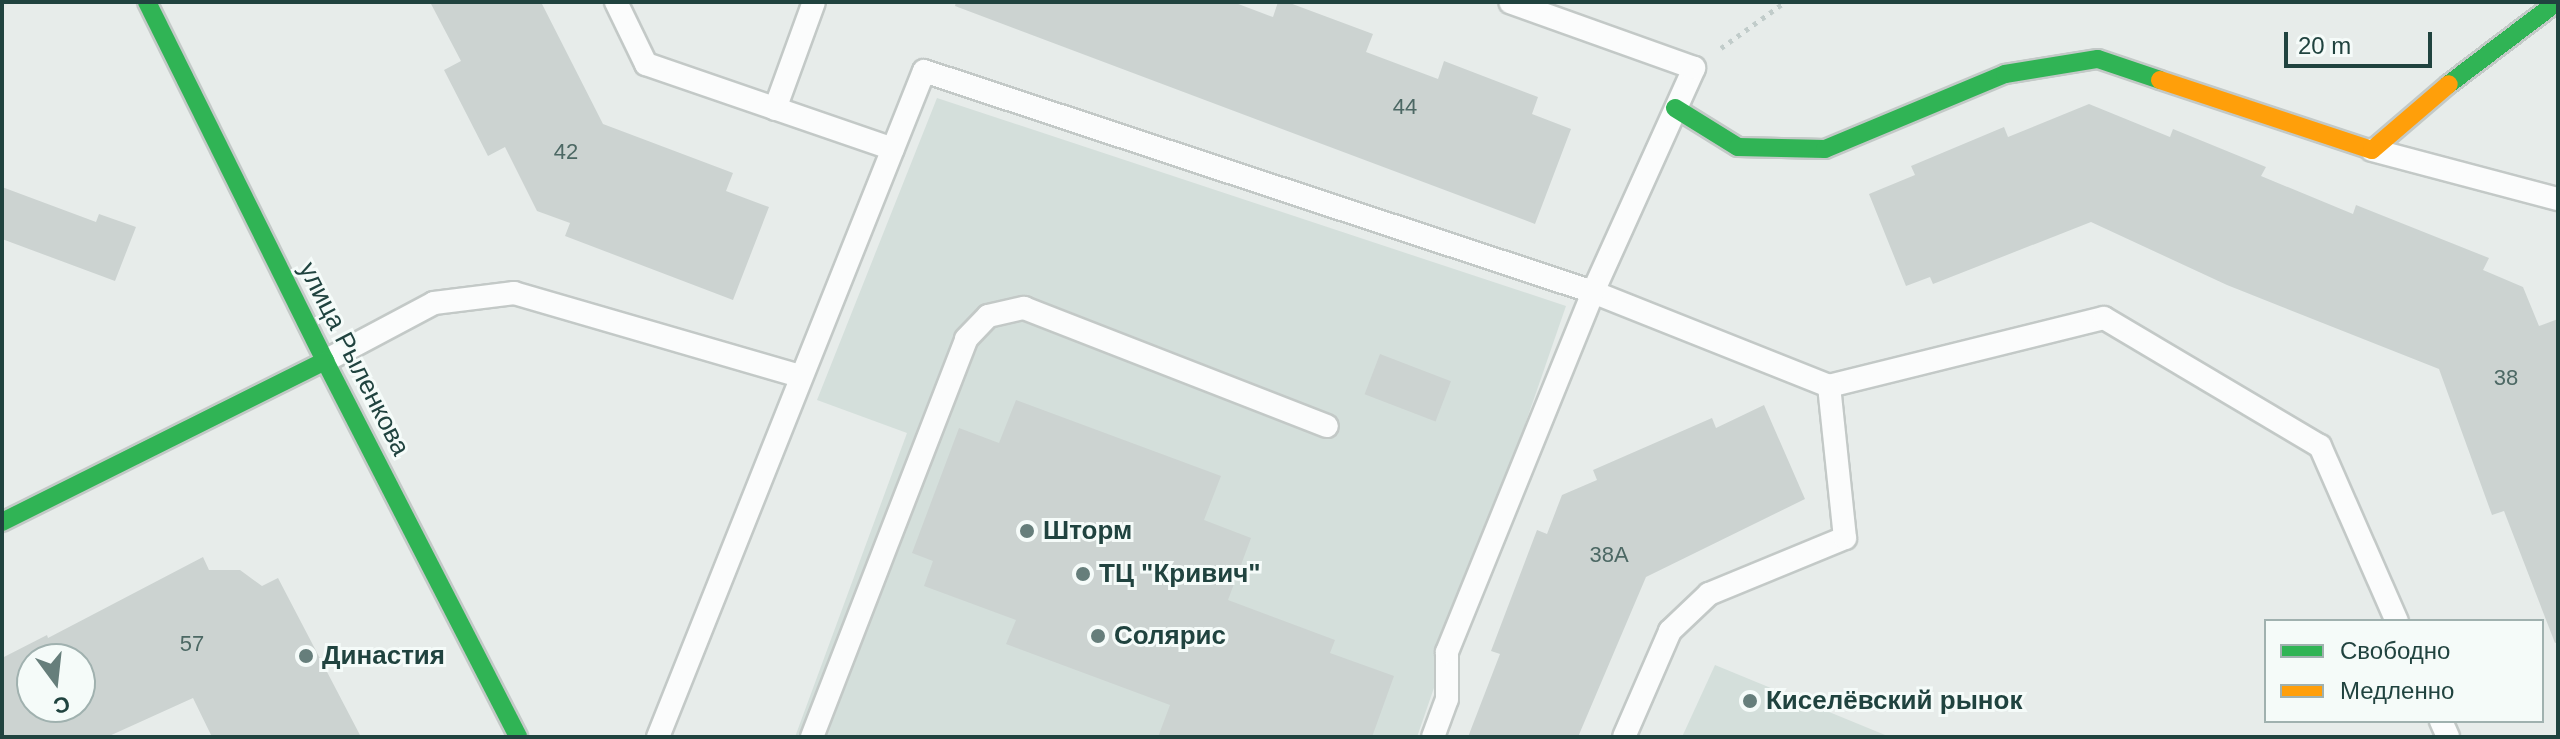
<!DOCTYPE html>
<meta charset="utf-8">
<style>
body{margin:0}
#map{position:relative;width:2560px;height:739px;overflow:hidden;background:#e7ecea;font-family:Helvetica,sans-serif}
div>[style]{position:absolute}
.built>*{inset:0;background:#d4dfdb}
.building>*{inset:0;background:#ccd3d1;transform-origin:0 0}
.path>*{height:5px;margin-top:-2.5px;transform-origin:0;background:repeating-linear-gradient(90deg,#c1ccca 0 4px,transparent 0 10px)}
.roads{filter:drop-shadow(2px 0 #c3c9c7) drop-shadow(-2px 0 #c3c9c7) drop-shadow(0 2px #c3c9c7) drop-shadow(0 -2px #c3c9c7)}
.lane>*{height:22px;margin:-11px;padding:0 11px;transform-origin:11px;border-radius:11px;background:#fbfcfc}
.fast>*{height:18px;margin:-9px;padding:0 9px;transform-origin:9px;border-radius:9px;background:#30b455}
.slow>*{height:18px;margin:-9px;padding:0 9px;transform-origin:9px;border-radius:9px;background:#ff9f0a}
.dots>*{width:22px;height:22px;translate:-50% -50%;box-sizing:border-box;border:4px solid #f5fbf9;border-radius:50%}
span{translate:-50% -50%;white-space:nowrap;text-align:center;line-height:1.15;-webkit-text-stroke:6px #f5fbf9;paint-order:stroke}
.number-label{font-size:22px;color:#4c6864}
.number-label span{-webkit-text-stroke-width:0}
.street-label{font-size:26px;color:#20433f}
.poi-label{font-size:26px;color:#20433f;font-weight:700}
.left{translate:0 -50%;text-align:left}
.frame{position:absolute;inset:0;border:4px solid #20433f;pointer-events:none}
.legend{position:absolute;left:2264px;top:619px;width:280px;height:104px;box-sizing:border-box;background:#f5fbf9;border:2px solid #a0b1af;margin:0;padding:10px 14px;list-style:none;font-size:24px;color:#20433f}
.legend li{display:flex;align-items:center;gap:16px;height:40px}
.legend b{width:40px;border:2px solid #a0b1af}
.north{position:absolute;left:16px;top:643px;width:80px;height:80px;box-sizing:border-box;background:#f5fbf9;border:2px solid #a0b1af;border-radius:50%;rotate:165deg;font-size:22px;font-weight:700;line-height:32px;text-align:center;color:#20433f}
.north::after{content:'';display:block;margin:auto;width:28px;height:36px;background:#667e7b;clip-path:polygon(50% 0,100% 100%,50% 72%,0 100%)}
.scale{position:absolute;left:2284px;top:32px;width:148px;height:36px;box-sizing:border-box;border:4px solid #20433f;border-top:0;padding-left:10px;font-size:24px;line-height:28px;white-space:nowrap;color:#20433f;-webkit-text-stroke:6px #f5fbf9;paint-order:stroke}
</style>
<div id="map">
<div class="built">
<div style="clip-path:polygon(937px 98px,1566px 306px,1417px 737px,795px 737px,907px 433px,817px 400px)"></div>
<div style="clip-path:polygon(1715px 665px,1890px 737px,1682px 737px)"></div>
</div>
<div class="building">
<div style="clip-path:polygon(430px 2px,541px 2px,603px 124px,733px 173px,726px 191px,769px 207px,733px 300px,565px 236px,570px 223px,537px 211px,505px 147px,488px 156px,444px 70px,461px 61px)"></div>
<div style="clip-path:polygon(956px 2px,1233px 2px,1273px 17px,1278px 2px,1287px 2px,1373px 34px,1366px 52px,1438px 79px,1444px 61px,1538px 97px,1532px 114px,1571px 129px,1535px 224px,955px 6px)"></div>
<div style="clip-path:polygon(2089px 104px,2170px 137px,2173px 129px,2266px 167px,2261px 176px,2353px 214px,2356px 205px,2489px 258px,2483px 270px,2523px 287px,2539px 326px,2558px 319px,2558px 642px,2555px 643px,2504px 511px,2492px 515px,2439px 369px,2227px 285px,2091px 222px,1933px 284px,1930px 277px,1906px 286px,1869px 194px,1915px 175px,1911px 166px,2004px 127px,2008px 137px)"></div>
<div style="clip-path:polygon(2px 187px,96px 222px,99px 214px,136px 227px,115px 281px,2px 239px)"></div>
<div style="left:1380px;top:354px;width:76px;height:43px;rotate:21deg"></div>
<div style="clip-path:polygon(1016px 400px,1221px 476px,1204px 520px,1251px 538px,1228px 600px,1335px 640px,1330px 653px,1394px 676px,1372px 737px,1158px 737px,1170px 705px,1006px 644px,1016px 620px,924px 586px,933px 561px,912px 553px,959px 428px,999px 443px)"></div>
<div style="clip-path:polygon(1764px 405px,1805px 499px,1646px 577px,1578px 737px,1468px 737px,1500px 654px,1491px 651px,1537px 530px,1547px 534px,1562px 495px,1597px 480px,1593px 470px,1712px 418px,1716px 428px)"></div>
<div style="clip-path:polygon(evenodd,203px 557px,209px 570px,240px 570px,262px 586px,278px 578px,361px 737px,212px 737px,193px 698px,107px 737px,2px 737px,2px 658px,47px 635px,48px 638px,203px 557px,32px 659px,80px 659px,80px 707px,32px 707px,32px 659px)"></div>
</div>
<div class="path">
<div style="left:1721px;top:48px;width:79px;rotate:-35.7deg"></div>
</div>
<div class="roads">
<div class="lane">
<div style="left:616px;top:2px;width:69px;rotate:64.2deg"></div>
<div style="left:646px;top:64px;width:261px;rotate:19deg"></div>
<div style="left:775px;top:109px;width:114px;rotate:-70deg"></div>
<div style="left:2372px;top:150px;width:192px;rotate:14.8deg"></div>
<div style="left:325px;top:361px;width:123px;rotate:-28deg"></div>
<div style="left:434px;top:303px;width:81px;rotate:-7.1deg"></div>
<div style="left:514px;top:293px;width:298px;rotate:16.2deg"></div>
<div style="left:2441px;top:721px;width:17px;rotate:66deg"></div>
<div style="left:658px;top:737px;width:717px;rotate:-68.23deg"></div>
<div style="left:924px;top:71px;width:705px;rotate:18.28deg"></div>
<div style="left:1593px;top:292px;width:254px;rotate:21.7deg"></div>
<div style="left:1829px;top:386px;width:283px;rotate:-13.9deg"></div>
<div style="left:2104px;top:318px;width:251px;rotate:30.7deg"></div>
<div style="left:2320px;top:446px;width:191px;rotate:66.3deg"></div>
<div style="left:812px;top:737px;width:427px;rotate:-68.8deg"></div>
<div style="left:966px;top:339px;width:32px;rotate:-46deg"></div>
<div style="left:988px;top:316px;width:37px;rotate:-13deg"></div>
<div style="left:1024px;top:308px;width:325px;rotate:21.3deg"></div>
<div style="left:1433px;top:737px;width:40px;rotate:-69.8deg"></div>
<div style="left:1447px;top:699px;width:47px;rotate:-90deg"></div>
<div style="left:1447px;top:652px;width:388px;rotate:-67.9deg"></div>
<div style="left:1593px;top:292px;width:246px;rotate:-65.7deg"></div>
<div style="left:1694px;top:68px;width:195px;rotate:-160.3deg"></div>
<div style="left:1624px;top:737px;width:116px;rotate:-66.5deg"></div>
<div style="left:1670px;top:631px;width:54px;rotate:-43.5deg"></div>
<div style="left:1709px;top:594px;width:147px;rotate:-22.4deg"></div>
<div style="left:1845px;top:538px;width:153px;rotate:-96deg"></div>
</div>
<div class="fast">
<div style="left:147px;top:2px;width:401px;rotate:63.6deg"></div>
<div style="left:325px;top:361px;width:423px;rotate:62.8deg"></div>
<div style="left:2449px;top:84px;width:136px;rotate:-37.2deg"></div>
<div style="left:1675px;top:108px;width:74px;rotate:31.8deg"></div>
<div style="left:1738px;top:147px;width:87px;rotate:1.3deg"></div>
<div style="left:1825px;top:149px;width:195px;rotate:-22.6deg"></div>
<div style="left:2005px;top:74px;width:94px;rotate:-9.2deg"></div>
<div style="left:2098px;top:59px;width:65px;rotate:18.7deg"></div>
<div style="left:2px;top:522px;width:361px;rotate:-26.5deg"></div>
</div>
<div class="slow">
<div style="left:2160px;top:80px;width:223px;rotate:18.3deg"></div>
<div style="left:2372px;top:150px;width:101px;rotate:-40.6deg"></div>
</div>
</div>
<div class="dots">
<div style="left:1027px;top:531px;background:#667e7b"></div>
<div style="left:1083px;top:574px;background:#667e7b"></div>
<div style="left:1098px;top:636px;background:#667e7b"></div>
<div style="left:306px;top:656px;background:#667e7b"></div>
<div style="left:1750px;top:701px;background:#667e7b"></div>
</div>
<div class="number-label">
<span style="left:1405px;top:107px">44</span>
<span style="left:566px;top:152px">42</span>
<span style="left:2506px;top:378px">38</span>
<span style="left:1609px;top:555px">38А</span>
<span style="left:192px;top:644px">57</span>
</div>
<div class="street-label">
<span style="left:354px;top:359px;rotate:63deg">улица Рыленкова</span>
</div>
<div class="poi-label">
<span class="left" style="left:1043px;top:531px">Шторм</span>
<span class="left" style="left:1099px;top:574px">ТЦ "Кривич"</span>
<span class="left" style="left:1114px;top:636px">Солярис</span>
<span class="left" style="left:322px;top:656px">Династия</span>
<span class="left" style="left:1766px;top:701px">Киселёвский рынок</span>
</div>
<div class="frame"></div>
<ul class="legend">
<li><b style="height:10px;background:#30b455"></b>Свободно</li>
<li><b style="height:10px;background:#ff9f0a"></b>Медленно</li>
</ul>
<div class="north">С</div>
<div class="scale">20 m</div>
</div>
